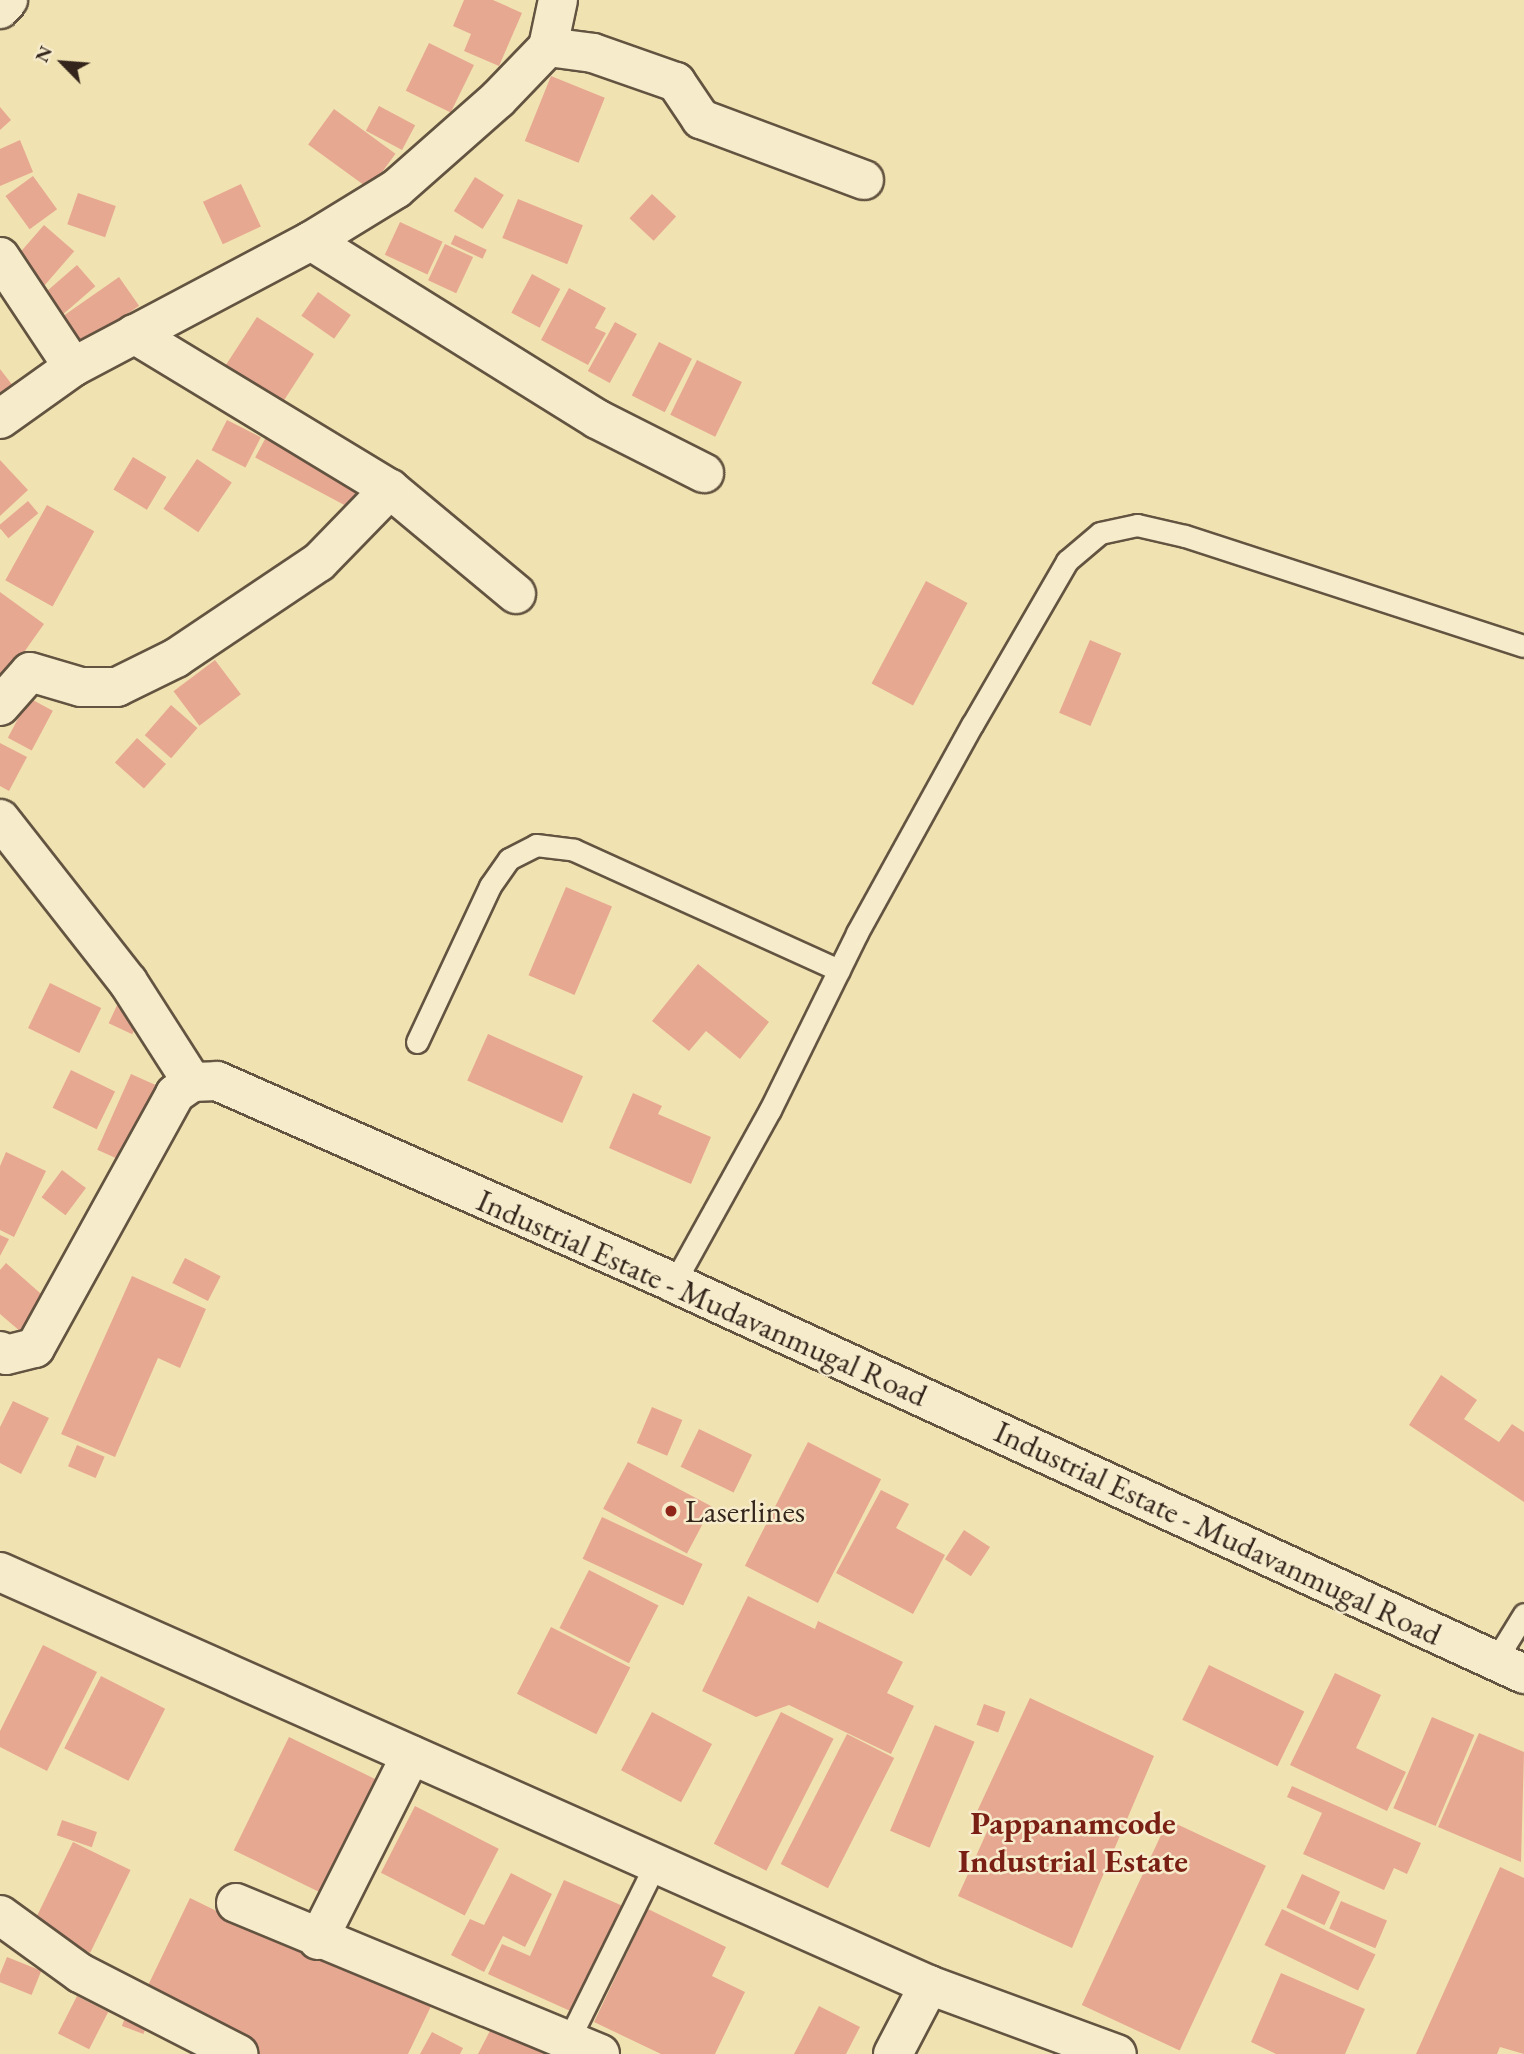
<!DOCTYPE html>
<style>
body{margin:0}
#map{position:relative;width:1524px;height:2054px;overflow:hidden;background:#f1e2b1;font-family:"EB Garamond",serif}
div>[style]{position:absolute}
.building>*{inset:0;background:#e7a892;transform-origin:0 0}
.roads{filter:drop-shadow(2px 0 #635441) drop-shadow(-2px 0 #635441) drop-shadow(0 2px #635441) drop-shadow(0 -2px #635441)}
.lane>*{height:21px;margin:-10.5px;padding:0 10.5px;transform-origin:10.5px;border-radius:10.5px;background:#f6eccc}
.street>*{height:38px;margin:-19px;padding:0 19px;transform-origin:19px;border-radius:19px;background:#f6eccc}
.secondary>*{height:38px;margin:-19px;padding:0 19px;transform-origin:19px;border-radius:19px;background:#f6eccc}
.dots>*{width:19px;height:19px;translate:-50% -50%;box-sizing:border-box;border:4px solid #f6eccc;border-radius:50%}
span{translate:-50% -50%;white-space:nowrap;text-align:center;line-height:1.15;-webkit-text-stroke:5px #f6eccc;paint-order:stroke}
.street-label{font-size:32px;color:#34251c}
.poi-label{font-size:32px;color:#34251c}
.left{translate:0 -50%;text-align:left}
.neighbourhood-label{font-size:33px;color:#7a1f14;font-weight:700}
.north{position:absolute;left:28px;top:28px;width:70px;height:70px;-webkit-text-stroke:5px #f6eccc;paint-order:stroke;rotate:295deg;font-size:19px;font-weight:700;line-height:28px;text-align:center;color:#34251c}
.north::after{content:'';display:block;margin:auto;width:24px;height:32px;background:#34251c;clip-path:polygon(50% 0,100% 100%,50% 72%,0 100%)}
</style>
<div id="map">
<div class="building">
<div style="clip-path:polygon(464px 0,493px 0,522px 13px,499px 66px,464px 51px,471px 34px,453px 26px)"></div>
<div style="left:429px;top:43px;width:50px;height:53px;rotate:26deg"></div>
<div style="left:551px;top:76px;width:58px;height:70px;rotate:22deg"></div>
<div style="left:379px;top:106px;width:41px;height:28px;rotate:28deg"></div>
<div style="clip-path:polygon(0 107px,11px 120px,0 130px)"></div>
<div style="left:334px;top:109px;width:76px;height:44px;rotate:36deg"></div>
<div style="clip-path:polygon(20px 140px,33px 172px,0 186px,0 149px)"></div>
<div style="left:33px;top:176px;width:41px;height:34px;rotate:54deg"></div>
<div style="left:475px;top:177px;width:34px;height:40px;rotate:32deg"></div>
<div style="left:241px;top:184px;width:47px;height:42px;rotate:65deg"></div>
<div style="left:78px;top:193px;width:40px;height:33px;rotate:19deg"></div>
<div style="left:652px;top:194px;width:33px;height:33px;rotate:43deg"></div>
<div style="left:518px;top:199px;width:70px;height:42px;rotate:22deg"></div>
<div style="left:400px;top:222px;width:47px;height:36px;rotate:25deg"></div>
<div style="left:44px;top:225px;width:40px;height:48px;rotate:41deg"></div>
<div style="left:455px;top:235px;width:35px;height:10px;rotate:25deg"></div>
<div style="left:445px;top:244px;width:31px;height:40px;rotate:25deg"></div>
<div style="left:77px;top:265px;width:28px;height:45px;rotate:49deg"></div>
<div style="left:532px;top:274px;width:32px;height:44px;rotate:28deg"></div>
<div style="left:119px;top:277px;width:35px;height:73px;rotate:55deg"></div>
<div style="clip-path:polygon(569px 288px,606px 308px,595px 328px,606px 333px,588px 365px,541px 340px)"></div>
<div style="left:318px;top:292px;width:40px;height:29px;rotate:35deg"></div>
<div style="left:257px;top:317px;width:68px;height:61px;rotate:33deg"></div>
<div style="left:615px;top:322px;width:25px;height:56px;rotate:29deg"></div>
<div style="left:659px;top:342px;width:37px;height:60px;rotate:27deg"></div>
<div style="left:697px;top:360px;width:50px;height:61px;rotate:26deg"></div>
<div style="clip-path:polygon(0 369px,17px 391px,0 404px)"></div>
<div style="left:227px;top:420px;width:38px;height:34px;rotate:27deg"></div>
<div style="left:273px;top:424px;width:116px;height:38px;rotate:28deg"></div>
<div style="left:133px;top:457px;width:39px;height:38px;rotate:31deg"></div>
<div style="left:197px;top:459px;width:42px;height:60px;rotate:34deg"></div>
<div style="clip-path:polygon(0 460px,28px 490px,0 516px)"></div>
<div style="left:28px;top:501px;width:16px;height:39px;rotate:50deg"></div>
<div style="left:47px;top:505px;width:54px;height:86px;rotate:29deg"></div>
<div style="left:926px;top:581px;width:47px;height:116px;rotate:28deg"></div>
<div style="clip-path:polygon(0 592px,44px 624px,0 686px)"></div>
<div style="left:1090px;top:640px;width:34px;height:79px;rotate:23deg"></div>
<div style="left:215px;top:660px;width:43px;height:52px;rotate:53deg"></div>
<div style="left:29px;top:698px;width:27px;height:45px;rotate:28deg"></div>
<div style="left:171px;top:705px;width:35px;height:40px;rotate:41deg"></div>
<div style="left:137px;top:738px;width:39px;height:33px;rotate:42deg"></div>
<div style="clip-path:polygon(0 743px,27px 757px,9px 791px,0 786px)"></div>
<div style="left:566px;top:887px;width:50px;height:96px;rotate:23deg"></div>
<div style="clip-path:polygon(698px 964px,769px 1022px,740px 1059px,706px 1031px,689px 1051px,652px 1021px)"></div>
<div style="left:50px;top:983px;width:57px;height:50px;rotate:26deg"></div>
<div style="left:126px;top:986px;width:26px;height:41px;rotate:25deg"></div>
<div style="left:488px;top:1034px;width:104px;height:51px;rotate:24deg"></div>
<div style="left:71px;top:1070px;width:49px;height:42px;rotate:26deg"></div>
<div style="left:131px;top:1074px;width:36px;height:83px;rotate:24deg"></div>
<div style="clip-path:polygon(633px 1093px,662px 1106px,658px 1114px,711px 1137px,691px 1184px,609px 1148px)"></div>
<div style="clip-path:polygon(6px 1152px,46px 1171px,14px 1237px,0 1230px,0 1166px)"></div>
<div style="left:62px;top:1170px;width:30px;height:34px;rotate:37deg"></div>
<div style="clip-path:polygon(0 1235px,9px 1239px,0 1256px)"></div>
<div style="left:185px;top:1258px;width:40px;height:28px;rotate:27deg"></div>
<div style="clip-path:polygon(6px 1263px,48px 1300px,21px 1332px,0 1314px,0 1270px)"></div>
<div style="clip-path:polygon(132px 1276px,206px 1309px,180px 1368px,158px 1358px,115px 1457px,61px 1434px)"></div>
<div style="clip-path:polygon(1441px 1375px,1477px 1400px,1464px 1419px,1499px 1442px,1512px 1424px,1524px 1432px,1524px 1502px,1409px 1425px)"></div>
<div style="clip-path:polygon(13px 1401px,49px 1418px,21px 1474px,0 1463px,0 1427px)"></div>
<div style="left:652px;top:1407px;width:33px;height:39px;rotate:23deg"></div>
<div style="left:699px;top:1429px;width:59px;height:42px;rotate:26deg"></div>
<div style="left:808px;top:1442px;width:82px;height:139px;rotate:27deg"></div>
<div style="left:77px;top:1445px;width:30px;height:23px;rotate:23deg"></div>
<div style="left:628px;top:1462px;width:95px;height:53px;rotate:28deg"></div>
<div style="clip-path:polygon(881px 1490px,909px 1504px,896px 1528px,945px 1555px,913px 1614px,836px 1573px)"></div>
<div style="left:602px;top:1517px;width:111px;height:46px;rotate:25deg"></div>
<div style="left:964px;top:1530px;width:31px;height:35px;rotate:33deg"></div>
<div style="left:589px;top:1570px;width:78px;height:65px;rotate:27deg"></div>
<div style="clip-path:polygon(748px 1596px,815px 1629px,818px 1621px,903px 1662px,887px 1693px,914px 1706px,891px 1754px,789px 1705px,756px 1717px,702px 1691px)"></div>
<div style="left:551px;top:1627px;width:89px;height:75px;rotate:27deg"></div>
<div style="clip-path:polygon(43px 1645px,97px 1672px,47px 1771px,0 1747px,0 1731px)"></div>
<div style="left:1209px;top:1665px;width:106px;height:61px;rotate:26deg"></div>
<div style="clip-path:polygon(1335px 1673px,1381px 1695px,1356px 1748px,1406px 1772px,1387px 1811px,1290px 1765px)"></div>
<div style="left:101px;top:1676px;width:72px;height:81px;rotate:27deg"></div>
<div style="clip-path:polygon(1030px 1698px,1154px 1756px,1072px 1948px,958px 1896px,990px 1825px,974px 1818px)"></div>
<div style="left:984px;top:1704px;width:23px;height:22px;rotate:20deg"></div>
<div style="left:652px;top:1712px;width:68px;height:66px;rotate:28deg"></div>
<div style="left:781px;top:1712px;width:59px;height:148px;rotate:27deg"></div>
<div style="left:1432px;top:1717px;width:46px;height:99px;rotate:23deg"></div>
<div style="left:935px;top:1725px;width:43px;height:115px;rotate:23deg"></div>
<div style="clip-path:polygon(1479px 1733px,1524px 1752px,1521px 1862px,1438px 1827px)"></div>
<div style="left:847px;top:1734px;width:53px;height:146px;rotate:27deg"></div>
<div style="left:289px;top:1737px;width:107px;height:126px;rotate:26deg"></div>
<div style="clip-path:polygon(1292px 1786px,1421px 1843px,1407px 1874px,1394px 1868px,1384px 1890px,1303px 1854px,1322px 1813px,1287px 1797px)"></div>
<div style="left:415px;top:1806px;width:94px;height:75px;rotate:27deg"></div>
<div style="left:62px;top:1820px;width:37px;height:16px;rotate:19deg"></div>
<div style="left:1168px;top:1820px;width:108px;height:204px;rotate:25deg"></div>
<div style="left:73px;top:1842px;width:64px;height:92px;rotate:26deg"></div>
<div style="clip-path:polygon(1500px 1867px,1524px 1878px,1524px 2054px,1500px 2047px,1497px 2054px,1416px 2054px)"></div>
<div style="clip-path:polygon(511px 1873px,552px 1894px,525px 1947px,503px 1936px,484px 1972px,451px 1955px,470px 1919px,484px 1925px)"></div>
<div style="left:1302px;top:1874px;width:42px;height:37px;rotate:25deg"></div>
<div style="clip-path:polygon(564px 1880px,625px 1907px,577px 2014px,488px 1974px,502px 1944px,530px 1956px)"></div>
<div style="clip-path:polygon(190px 1898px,307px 1955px,313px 1942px,434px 2000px,408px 2054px,254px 2054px,141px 2000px)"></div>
<div style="left:1341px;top:1901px;width:50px;height:30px;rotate:23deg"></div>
<div style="clip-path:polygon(648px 1909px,726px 1947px,712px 1976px,745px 1992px,715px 2054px,661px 2054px,594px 2022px)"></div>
<div style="left:1282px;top:1909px;width:104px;height:40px;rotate:26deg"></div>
<div style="left:7px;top:1957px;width:37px;height:26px;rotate:22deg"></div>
<div style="clip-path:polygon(1281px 1973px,1365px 2009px,1345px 2054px,1276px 2054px,1251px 2042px)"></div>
<div style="left:77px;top:1996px;width:35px;height:42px;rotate:27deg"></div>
<div style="clip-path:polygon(819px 2006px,860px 2027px,846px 2054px,794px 2054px)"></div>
<div style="left:127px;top:2012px;width:23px;height:15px;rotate:20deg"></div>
<div style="clip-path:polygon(493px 2025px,551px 2054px,478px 2054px)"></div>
<div style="clip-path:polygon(432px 2032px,463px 2048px,460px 2054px,420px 2054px)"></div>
</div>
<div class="roads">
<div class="lane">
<div style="left:417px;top:1042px;width:172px;rotate:-64.9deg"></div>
<div style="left:490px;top:886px;width:33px;rotate:-55deg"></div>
<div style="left:509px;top:859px;width:30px;rotate:-27deg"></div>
<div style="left:536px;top:845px;width:38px;rotate:7deg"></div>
<div style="left:574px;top:850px;width:291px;rotate:24.4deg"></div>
<div style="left:674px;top:1283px;width:198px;rotate:-61deg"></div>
<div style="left:770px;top:1110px;width:197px;rotate:-63.8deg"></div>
<div style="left:857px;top:933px;width:238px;rotate:-61.1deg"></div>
<div style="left:972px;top:725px;width:190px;rotate:-59.9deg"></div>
<div style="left:1067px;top:561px;width:43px;rotate:-40.3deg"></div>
<div style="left:1100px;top:533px;width:38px;rotate:-12deg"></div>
<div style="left:1137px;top:525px;width:49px;rotate:12.9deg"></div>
<div style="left:1185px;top:536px;width:356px;rotate:18deg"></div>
<div style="left:1495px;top:1661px;width:55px;rotate:-58.3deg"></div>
<div style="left:568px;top:2041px;width:199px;rotate:-63.7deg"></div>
</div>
<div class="street">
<div style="left:0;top:9px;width:12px;rotate:-48deg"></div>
<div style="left:548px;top:47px;width:45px;rotate:7.6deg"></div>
<div style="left:593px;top:53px;width:88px;rotate:19.3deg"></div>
<div style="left:676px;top:82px;width:45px;rotate:56deg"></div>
<div style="left:701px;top:119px;width:174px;rotate:20.5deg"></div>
<div style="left:311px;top:241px;width:337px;rotate:31.9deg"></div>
<div style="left:597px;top:419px;width:120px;rotate:26.8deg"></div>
<div style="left:0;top:257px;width:132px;rotate:56.4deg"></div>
<div style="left:134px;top:334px;width:299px;rotate:31.2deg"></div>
<div style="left:390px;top:489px;width:164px;rotate:39.8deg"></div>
<div style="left:0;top:419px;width:90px;rotate:-35.5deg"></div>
<div style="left:73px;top:367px;width:269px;rotate:-27.9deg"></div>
<div style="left:311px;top:241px;width:100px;rotate:-31.5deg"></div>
<div style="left:396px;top:189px;width:136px;rotate:-41.4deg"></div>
<div style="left:498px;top:99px;width:72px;rotate:-46.1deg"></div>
<div style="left:548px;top:47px;width:48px;rotate:-78deg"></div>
<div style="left:0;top:706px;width:45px;rotate:-48.6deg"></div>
<div style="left:30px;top:672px;width:53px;rotate:16.4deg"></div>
<div style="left:81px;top:687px;width:36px"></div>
<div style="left:117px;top:687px;width:66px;rotate:-26.2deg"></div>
<div style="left:176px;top:658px;width:172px;rotate:-33.9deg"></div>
<div style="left:319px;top:562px;width:102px;rotate:-45.8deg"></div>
<div style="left:0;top:819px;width:207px;rotate:51.9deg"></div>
<div style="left:128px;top:982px;width:119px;rotate:57.4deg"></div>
<div style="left:0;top:1572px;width:1017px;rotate:23.97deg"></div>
<div style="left:929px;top:1985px;width:200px;rotate:20.2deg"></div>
<div style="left:236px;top:1903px;width:394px;rotate:22.5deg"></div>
<div style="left:0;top:1915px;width:99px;rotate:35.9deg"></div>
<div style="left:80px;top:1973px;width:178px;rotate:27.1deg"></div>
<div style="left:318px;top:1940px;width:207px;rotate:-63.3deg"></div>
<div style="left:893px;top:2054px;width:78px;rotate:-62.4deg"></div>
</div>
<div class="secondary">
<div style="left:0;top:1351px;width:7px;rotate:34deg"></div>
<div style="left:6px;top:1355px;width:30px;rotate:-14deg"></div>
<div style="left:35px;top:1348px;width:290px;rotate:-61.1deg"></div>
<div style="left:175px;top:1094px;width:21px;rotate:-35deg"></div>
<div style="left:192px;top:1082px;width:25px;rotate:-2deg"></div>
<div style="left:217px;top:1081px;width:500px;rotate:23.8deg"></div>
<div style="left:674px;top:1283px;width:936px;rotate:24.7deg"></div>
</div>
</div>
<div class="dots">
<div style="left:671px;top:1511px;background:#8f2418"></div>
</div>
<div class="street-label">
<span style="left:702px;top:1298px;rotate:24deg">Industrial Estate - Mudavanmugal Road</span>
<span style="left:1218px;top:1533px;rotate:25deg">Industrial Estate - Mudavanmugal Road</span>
</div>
<div class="poi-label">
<span class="left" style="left:685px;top:1511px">Laserlines</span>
</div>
<div class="neighbourhood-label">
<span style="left:1073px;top:1842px">Pappanamcode<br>Industrial Estate</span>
</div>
<div class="north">N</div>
</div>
